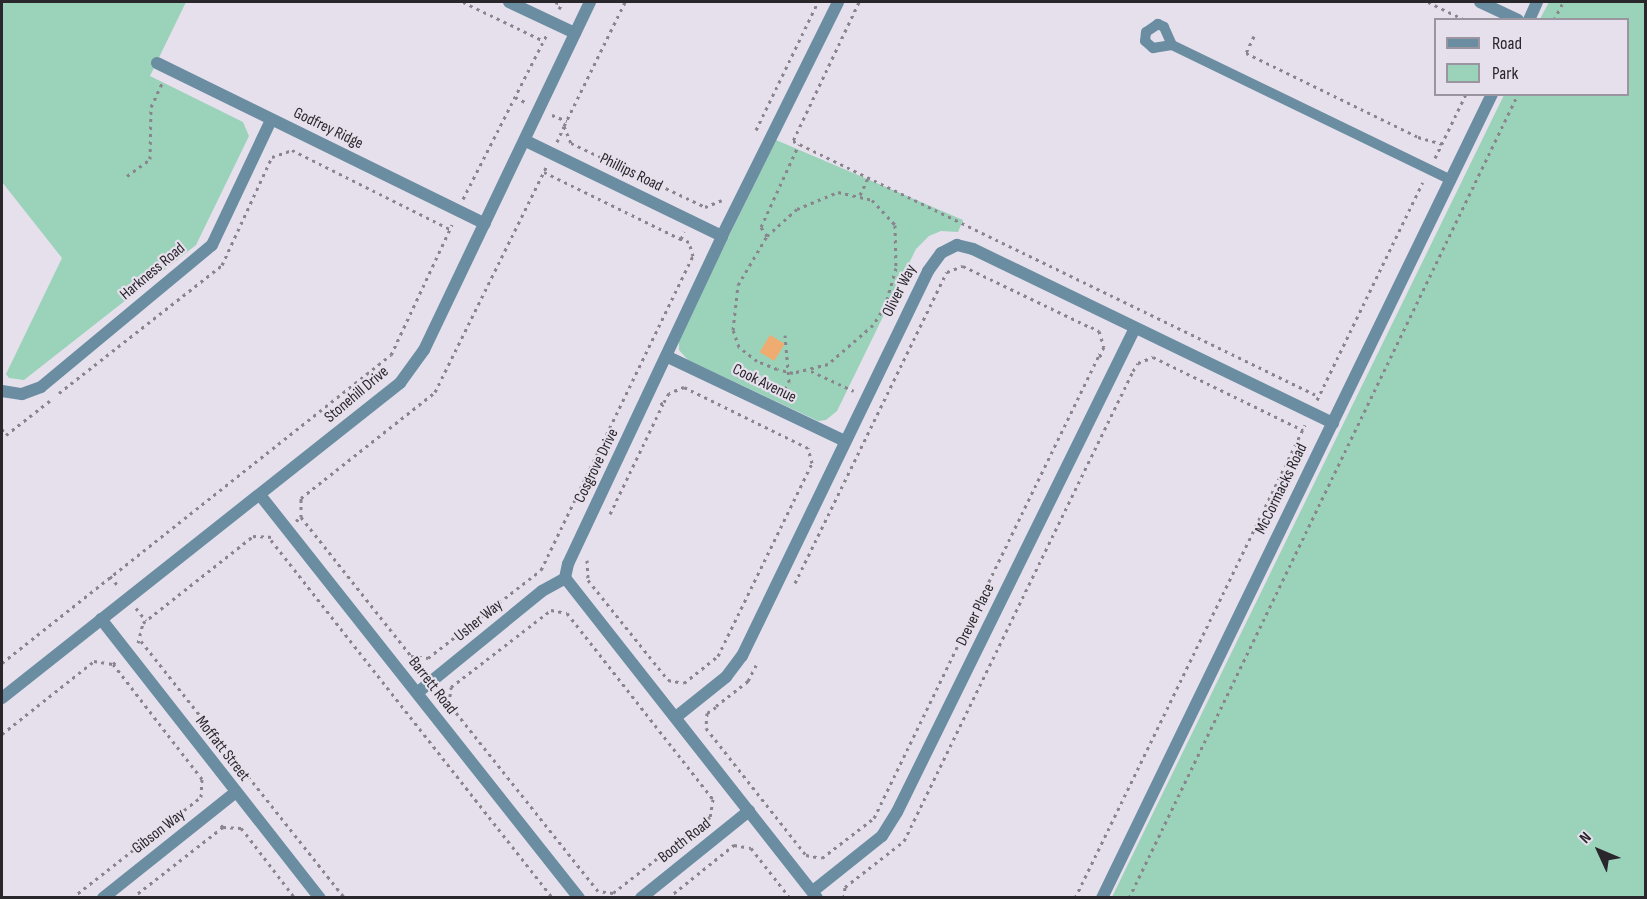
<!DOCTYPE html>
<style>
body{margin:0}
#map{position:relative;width:1647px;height:899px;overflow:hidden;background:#e6dfec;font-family:"Sofia Sans Condensed",sans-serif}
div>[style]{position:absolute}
.green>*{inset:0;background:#9ad3b9}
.building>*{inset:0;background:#efab70;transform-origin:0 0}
.path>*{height:3px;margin-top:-1.5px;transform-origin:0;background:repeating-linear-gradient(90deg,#89848d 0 3px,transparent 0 7.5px)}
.service>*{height:10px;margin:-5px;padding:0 5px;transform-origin:5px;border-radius:5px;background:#6a8da1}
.minor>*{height:12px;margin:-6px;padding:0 6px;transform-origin:6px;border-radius:6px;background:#6a8da1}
.tertiary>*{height:12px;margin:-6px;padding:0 6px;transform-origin:6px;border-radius:6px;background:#6a8da1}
span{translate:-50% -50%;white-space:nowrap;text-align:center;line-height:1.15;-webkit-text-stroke:4.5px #e6dfec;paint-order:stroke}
.street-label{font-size:16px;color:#2a272c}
.frame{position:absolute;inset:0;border:3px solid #2a272c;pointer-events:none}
.legend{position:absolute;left:1434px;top:18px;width:195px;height:78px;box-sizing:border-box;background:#e6dfec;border:2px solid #9b959f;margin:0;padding:8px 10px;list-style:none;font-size:18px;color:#2a272c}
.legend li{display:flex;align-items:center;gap:12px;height:30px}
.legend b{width:30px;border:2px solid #9b959f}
.north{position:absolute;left:1569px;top:821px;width:60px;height:60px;-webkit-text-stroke:4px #e6dfec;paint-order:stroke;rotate:314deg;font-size:16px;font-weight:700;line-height:24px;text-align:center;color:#2a272c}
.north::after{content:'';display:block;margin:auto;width:21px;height:27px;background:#2a272c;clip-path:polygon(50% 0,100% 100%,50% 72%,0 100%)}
</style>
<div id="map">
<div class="green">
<div style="clip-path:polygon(2px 2px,186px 2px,150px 76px,243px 122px,249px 136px,196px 245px,24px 380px,9px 378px,6px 374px,62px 258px,2px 182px)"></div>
<div style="clip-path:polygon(1549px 2px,1645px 2px,1645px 897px,1112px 897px,1504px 95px,1628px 94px,1628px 20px,1540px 19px)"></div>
<div style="clip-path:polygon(776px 140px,963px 220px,958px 232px,941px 231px,929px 236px,916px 249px,837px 411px,826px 420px,818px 421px,688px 360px,679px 350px,679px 338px)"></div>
</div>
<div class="building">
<div style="left:770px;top:335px;width:17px;height:20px;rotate:31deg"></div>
</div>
<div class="path">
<div style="left:463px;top:2px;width:90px;rotate:25.7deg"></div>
<div style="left:555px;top:2px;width:6px;rotate:18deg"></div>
<div style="left:625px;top:2px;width:138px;rotate:116.2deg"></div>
<div style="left:564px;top:126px;width:18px;rotate:68deg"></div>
<div style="left:571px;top:143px;width:148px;rotate:25.5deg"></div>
<div style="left:705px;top:207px;width:18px;rotate:-22deg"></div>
<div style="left:859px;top:2px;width:154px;rotate:115.4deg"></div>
<div style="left:793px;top:141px;width:584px;rotate:25.91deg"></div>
<div style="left:1428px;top:2px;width:41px;rotate:25.9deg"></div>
<div style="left:559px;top:9px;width:8px;rotate:-60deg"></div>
<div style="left:1554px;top:20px;width:20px;rotate:-63deg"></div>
<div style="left:1254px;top:36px;width:19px;rotate:115deg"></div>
<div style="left:1246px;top:53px;width:191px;rotate:26deg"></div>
<div style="left:1418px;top:137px;width:25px;rotate:16deg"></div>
<div style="left:515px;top:97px;width:13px;rotate:27deg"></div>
<div style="left:552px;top:115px;width:16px;rotate:22deg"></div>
<div style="left:756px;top:130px;width:142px;rotate:-64.2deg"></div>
<div style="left:557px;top:142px;width:17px;rotate:-66deg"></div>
<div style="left:1435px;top:158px;width:71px;rotate:-64.2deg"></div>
<div style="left:544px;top:172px;width:153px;rotate:26.1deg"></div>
<div style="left:681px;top:239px;width:8px;rotate:-67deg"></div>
<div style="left:127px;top:176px;width:29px;rotate:-36deg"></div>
<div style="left:150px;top:159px;width:52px;rotate:-88.9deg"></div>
<div style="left:151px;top:107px;width:29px;rotate:-65deg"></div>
<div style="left:860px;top:195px;width:19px;rotate:-65deg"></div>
<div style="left:463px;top:199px;width:185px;rotate:-63deg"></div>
<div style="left:767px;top:236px;width:40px;rotate:-42deg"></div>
<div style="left:797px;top:209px;width:44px;rotate:-22.5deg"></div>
<div style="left:838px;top:192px;width:35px;rotate:13deg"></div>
<div style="left:872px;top:200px;width:34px;rotate:47deg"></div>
<div style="left:895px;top:225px;width:43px;rotate:88.7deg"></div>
<div style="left:896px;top:268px;width:40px;rotate:106deg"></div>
<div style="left:885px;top:306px;width:22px;rotate:122deg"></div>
<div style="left:873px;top:325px;width:60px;rotate:139.1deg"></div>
<div style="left:828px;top:364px;width:36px;rotate:166deg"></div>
<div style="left:793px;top:373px;width:16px;rotate:-166deg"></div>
<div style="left:777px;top:369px;width:22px;rotate:-158deg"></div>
<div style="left:757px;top:361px;width:23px;rotate:-142deg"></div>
<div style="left:739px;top:347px;width:18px;rotate:-109deg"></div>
<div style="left:733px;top:330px;width:45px;rotate:-83.7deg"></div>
<div style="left:738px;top:285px;width:57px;rotate:-59.4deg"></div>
<div style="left:767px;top:236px;width:11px;rotate:-124deg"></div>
<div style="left:761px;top:227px;width:91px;rotate:-65.4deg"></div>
<div style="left:1091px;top:327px;width:9px;rotate:27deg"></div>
<div style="left:1099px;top:331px;width:17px;rotate:73deg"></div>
<div style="left:1104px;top:347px;width:9px;rotate:122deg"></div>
<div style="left:1099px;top:355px;width:7px;rotate:27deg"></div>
<div style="left:811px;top:371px;width:47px;rotate:24.9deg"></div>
<div style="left:1133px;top:371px;width:9px;rotate:-58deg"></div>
<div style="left:1138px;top:363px;width:16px;rotate:-22deg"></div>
<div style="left:1153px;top:357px;width:167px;rotate:26deg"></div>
<div style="left:59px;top:393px;width:207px;rotate:-38.1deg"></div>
<div style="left:222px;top:265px;width:119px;rotate:-65.2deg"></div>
<div style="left:272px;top:157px;width:21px;rotate:-19deg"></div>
<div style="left:292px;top:150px;width:177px;rotate:26.6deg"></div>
<div style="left:782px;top:396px;width:16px;rotate:-63deg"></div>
<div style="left:789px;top:382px;width:47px;rotate:-94.9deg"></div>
<div style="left:1317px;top:400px;width:242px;rotate:-64.1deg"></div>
<div style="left:2px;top:429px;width:7px;rotate:56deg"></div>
<div style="left:6px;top:435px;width:58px;rotate:-38deg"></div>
<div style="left:610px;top:514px;width:122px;rotate:-64.3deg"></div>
<div style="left:301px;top:517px;width:177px;rotate:51.6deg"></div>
<div style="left:411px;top:656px;width:17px;rotate:7deg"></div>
<div style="left:428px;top:658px;width:143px;rotate:-37.9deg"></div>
<div style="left:541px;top:570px;width:349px;rotate:-64.2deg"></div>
<div style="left:693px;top:256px;width:15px;rotate:-106deg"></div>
<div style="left:689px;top:242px;width:9px;rotate:-159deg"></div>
<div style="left:296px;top:521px;width:6px;rotate:-39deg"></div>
<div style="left:301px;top:517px;width:19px;rotate:-90deg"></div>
<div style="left:301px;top:498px;width:171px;rotate:-38.3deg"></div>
<div style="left:435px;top:392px;width:251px;rotate:-63.7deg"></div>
<div style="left:271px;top:540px;width:456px;rotate:51.8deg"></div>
<div style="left:587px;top:560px;width:20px;rotate:87deg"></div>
<div style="left:588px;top:580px;width:128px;rotate:51.3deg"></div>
<div style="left:668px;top:680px;width:16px;rotate:11deg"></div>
<div style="left:684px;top:683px;width:43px;rotate:-38.5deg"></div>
<div style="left:718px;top:656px;width:215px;rotate:-64deg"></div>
<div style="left:812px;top:463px;width:16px;rotate:-105deg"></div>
<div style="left:808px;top:448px;width:138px;rotate:-153.8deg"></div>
<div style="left:684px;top:387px;width:16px;rotate:158deg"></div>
<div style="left:669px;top:393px;width:13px;rotate:119deg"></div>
<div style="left:663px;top:404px;width:5px;rotate:-158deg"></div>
<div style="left:110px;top:576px;width:14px;rotate:51deg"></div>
<div style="left:795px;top:583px;width:346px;rotate:-64deg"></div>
<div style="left:947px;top:272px;width:17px;rotate:-21deg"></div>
<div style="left:963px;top:266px;width:141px;rotate:25.7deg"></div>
<div style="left:136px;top:608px;width:16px;rotate:52deg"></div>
<div style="left:551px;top:610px;width:16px;rotate:11deg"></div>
<div style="left:567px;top:613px;width:236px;rotate:51.9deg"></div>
<div style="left:713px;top:799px;width:18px;rotate:99deg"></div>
<div style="left:710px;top:817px;width:123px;rotate:141.9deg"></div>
<div style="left:613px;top:893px;width:15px;rotate:-172deg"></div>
<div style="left:598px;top:891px;width:239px;rotate:-128.5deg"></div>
<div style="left:449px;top:704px;width:17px;rotate:-83deg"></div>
<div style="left:451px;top:687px;width:126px;rotate:-37.6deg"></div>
<div style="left:141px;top:641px;width:328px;rotate:51.6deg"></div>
<div style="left:138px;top:643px;width:21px;rotate:-76deg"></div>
<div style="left:143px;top:623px;width:140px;rotate:-38.3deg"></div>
<div style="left:253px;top:536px;width:21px;rotate:3deg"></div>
<div style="left:2px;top:663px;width:496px;rotate:-38.4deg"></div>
<div style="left:391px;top:355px;width:144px;rotate:-64.9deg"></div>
<div style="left:716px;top:706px;width:41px;rotate:-38deg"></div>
<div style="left:748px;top:681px;width:18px;rotate:-63deg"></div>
<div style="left:716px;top:707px;width:11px;rotate:146deg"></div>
<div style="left:707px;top:713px;width:15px;rotate:94deg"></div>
<div style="left:706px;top:728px;width:162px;rotate:51.8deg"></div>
<div style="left:806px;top:855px;width:16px;rotate:11deg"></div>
<div style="left:822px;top:858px;width:66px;rotate:-37.6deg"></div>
<div style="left:874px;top:818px;width:515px;rotate:-64.08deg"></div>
<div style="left:2px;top:734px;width:117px;rotate:-38.4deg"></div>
<div style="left:94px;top:661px;width:19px;rotate:9deg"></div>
<div style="left:113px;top:664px;width:5px;rotate:-37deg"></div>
<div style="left:223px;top:827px;width:18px;rotate:3deg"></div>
<div style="left:241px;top:828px;width:6px;rotate:51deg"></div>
<div style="left:246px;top:834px;width:81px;rotate:52.6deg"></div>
<div style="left:72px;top:898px;width:164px;rotate:-38.1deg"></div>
<div style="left:201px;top:797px;width:18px;rotate:-87deg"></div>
<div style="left:202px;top:779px;width:145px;rotate:-127.7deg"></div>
<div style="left:132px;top:898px;width:115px;rotate:-38deg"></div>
<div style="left:223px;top:827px;width:7px;rotate:-135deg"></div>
<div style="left:668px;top:898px;width:85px;rotate:-38.8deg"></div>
<div style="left:734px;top:845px;width:17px;rotate:10deg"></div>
<div style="left:751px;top:848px;width:63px;rotate:52deg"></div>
<div style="left:844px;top:898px;width:11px;rotate:-85deg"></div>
<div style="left:845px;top:887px;width:75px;rotate:-37.9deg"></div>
<div style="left:904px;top:841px;width:523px;rotate:-64.02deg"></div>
<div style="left:1075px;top:898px;width:526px;rotate:-64.07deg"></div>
<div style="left:1129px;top:898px;width:893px;rotate:-64.18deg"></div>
</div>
<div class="service">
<div style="left:1172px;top:45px;width:20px;rotate:-114deg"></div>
<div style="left:1164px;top:27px;width:7px;rotate:-153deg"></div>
<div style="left:1158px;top:24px;width:14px;rotate:146deg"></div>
<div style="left:1146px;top:32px;width:9px;rotate:96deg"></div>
<div style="left:1145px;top:41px;width:11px;rotate:41deg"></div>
<div style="left:1153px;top:48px;width:19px;rotate:-9deg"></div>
<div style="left:1172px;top:45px;width:310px;rotate:25.8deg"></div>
</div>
<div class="minor">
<div style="left:509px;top:2px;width:73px;rotate:25.2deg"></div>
<div style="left:1480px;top:2px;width:42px;rotate:25.3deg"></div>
<div style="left:1529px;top:20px;width:20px;rotate:-66deg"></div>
<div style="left:157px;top:63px;width:365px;rotate:26.1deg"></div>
<div style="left:526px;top:141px;width:218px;rotate:25.9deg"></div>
<div style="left:668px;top:357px;width:196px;rotate:25.4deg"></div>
<div style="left:2px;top:391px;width:20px;rotate:9deg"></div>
<div style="left:22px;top:394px;width:20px;rotate:-20deg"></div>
<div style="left:41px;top:387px;width:222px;rotate:-39.7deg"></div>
<div style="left:212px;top:245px;width:138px;rotate:-64.7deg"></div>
<div style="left:260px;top:495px;width:514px;rotate:51.64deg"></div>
<div style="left:101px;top:619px;width:355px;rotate:51.9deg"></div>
<div style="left:417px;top:693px;width:161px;rotate:-39.2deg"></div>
<div style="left:542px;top:591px;width:26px;rotate:-29deg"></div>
<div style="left:676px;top:717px;width:64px;rotate:-38.7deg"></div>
<div style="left:726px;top:677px;width:26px;rotate:-53deg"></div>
<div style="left:742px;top:656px;width:428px;rotate:-64.2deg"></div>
<div style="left:928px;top:271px;width:22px;rotate:-54deg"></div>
<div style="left:941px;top:253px;width:18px;rotate:-27deg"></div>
<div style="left:957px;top:245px;width:16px;rotate:14deg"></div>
<div style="left:973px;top:249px;width:400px;rotate:25.8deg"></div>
<div style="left:813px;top:891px;width:88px;rotate:-38.6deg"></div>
<div style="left:882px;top:836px;width:28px;rotate:-58deg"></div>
<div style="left:897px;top:812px;width:539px;rotate:-63.82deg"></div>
<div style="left:103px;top:898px;width:170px;rotate:-38.6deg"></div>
<div style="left:641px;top:898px;width:139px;rotate:-38.9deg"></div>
<div style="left:817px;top:898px;width:407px;rotate:-128.2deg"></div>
<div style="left:565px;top:578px;width:14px;rotate:-78deg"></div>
<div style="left:568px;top:564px;width:362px;rotate:-64.8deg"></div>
<div style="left:722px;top:236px;width:261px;rotate:-63.6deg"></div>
<div style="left:1102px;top:898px;width:894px;rotate:-64.12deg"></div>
</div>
<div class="tertiary">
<div style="left:2px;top:698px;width:508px;rotate:-38.36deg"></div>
<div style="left:400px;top:383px;width:41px;rotate:-54deg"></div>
<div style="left:424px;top:350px;width:386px;rotate:-64.5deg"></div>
</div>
<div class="street-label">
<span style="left:328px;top:129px;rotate:26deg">Godfrey Ridge</span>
<span style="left:631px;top:173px;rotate:26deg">Phillips Road</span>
<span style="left:153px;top:272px;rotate:-40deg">Harkness Road</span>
<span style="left:900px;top:291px;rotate:-63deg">Oliver Way</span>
<span style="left:764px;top:384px;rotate:26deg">Cook Avenue</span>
<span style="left:357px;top:395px;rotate:-40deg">Stonehill Drive</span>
<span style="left:597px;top:466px;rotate:-64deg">Cosgrove Drive</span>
<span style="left:1282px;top:489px;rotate:-64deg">McCormacks Road</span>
<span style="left:976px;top:615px;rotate:-64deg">Drever Place</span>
<span style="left:479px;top:621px;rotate:-39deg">Usher Way</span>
<span style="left:432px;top:686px;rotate:52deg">Barrett Road</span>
<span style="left:222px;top:749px;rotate:52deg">Moffatt Street</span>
<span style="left:159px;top:832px;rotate:-38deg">Gibson Way</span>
<span style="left:685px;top:841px;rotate:-38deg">Booth Road</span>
</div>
<div class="frame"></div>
<ul class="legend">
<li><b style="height:8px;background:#6a8da1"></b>Road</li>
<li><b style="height:16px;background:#9ad3b9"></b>Park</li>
</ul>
<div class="north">N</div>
</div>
